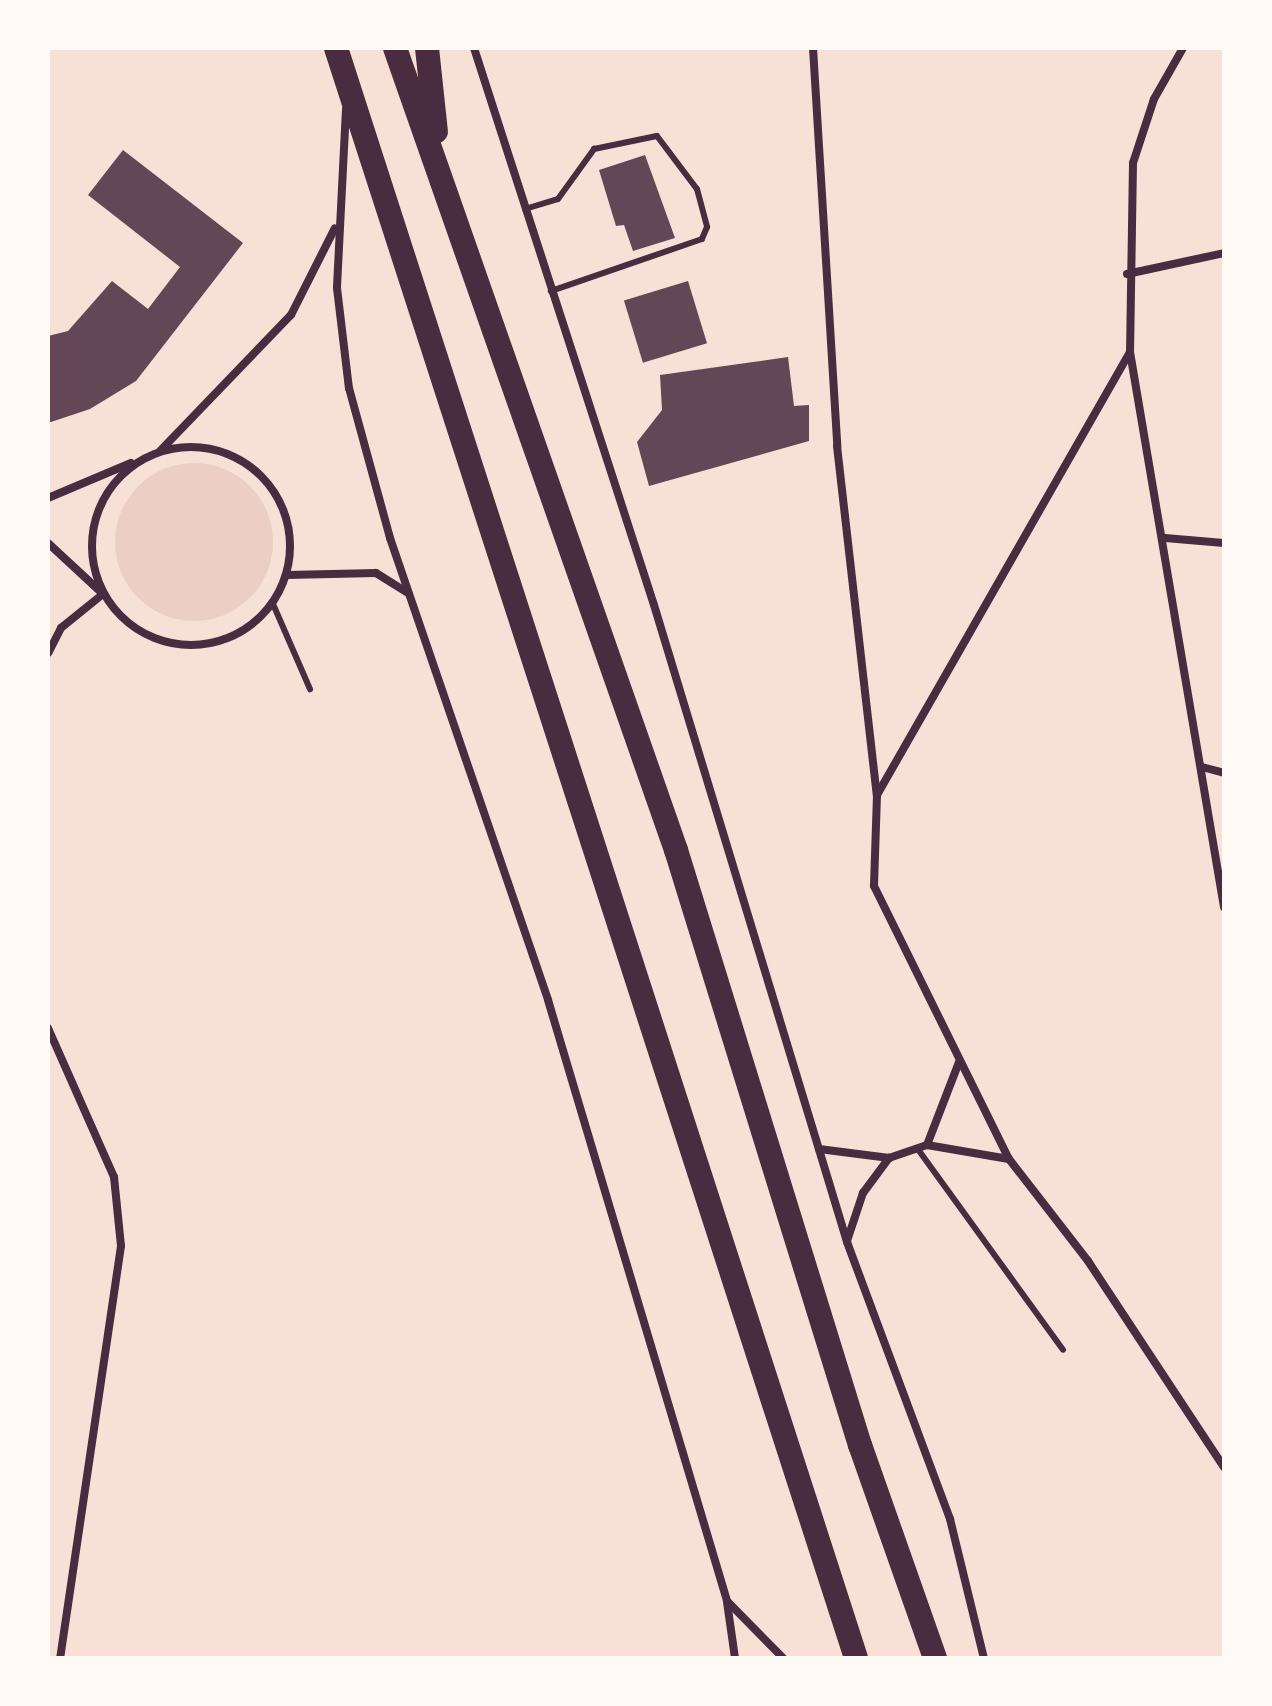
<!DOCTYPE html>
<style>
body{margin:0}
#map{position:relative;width:1272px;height:1706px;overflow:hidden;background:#f7e1d7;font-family:"Roboto Condensed",sans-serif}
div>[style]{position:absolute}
.green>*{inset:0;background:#ebcfc5}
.round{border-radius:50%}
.building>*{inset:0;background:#644757;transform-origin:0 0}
.service>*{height:6px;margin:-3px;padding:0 3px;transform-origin:3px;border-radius:3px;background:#4a2c40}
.minor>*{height:8px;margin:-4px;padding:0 4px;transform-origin:4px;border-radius:4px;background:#4a2c40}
.minor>.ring{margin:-4px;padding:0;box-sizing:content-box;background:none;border:8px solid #4a2c40;border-radius:50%}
.motorway>*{height:24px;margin:-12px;padding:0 12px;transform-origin:12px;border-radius:12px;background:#4a2c40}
span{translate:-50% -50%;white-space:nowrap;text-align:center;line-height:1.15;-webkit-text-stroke:7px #fffaf5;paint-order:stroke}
.frame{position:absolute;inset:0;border:50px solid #fffaf5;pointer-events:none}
</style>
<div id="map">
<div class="green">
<div class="round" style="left:115px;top:463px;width:158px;height:158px"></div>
</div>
<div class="building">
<div style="clip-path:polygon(123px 150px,243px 243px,136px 381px,90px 409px,48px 423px,48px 336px,68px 331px,112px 281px,148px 309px,180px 267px,88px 195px)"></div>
<div style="clip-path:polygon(645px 155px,675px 238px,633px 251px,624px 225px,616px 226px,599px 170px)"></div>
<div style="left:688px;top:281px;width:65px;height:67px;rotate:73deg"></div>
<div style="clip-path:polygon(788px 357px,794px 406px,809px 405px,809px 441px,649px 486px,637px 442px,662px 410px,660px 375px)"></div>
</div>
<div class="service">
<div style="left:525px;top:209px;width:34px;rotate:-17deg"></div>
<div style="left:558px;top:199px;width:62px;rotate:-54.2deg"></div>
<div style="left:594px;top:149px;width:64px;rotate:-11.7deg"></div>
<div style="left:657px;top:136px;width:66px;rotate:53deg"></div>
<div style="left:697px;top:189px;width:39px;rotate:75deg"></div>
<div style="left:707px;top:227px;width:13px;rotate:113deg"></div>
<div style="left:702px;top:239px;width:160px;rotate:161deg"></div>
<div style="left:273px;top:604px;width:93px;rotate:66.5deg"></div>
<div style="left:917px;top:1148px;width:249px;rotate:54.1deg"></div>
</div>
<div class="minor">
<div style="left:474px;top:48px;width:585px;rotate:72.09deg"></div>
<div style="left:654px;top:605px;width:666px;rotate:73.14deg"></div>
<div style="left:847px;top:1242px;width:296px;rotate:69.6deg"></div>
<div style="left:950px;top:1519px;width:143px;rotate:76.3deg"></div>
<div style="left:813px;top:48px;width:399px;rotate:86.5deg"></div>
<div style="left:837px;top:446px;width:351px;rotate:83.5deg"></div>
<div style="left:877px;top:795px;width:91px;rotate:91.9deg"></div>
<div style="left:874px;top:886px;width:305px;rotate:63.7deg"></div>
<div style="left:1009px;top:1159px;width:129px;rotate:52.2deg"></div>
<div style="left:1088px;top:1261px;width:247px;rotate:56.6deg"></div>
<div style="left:1183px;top:48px;width:59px;rotate:119.6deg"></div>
<div style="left:1154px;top:99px;width:67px;rotate:108.2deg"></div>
<div style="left:1133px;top:163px;width:189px;rotate:90.9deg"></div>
<div style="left:1130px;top:352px;width:563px;rotate:80.39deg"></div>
<div style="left:346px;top:109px;width:179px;rotate:92.9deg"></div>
<div style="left:337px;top:288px;width:101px;rotate:83.2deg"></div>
<div style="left:349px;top:388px;width:156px;rotate:74.7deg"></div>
<div style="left:390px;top:538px;width:488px;rotate:71.1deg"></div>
<div style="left:548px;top:1000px;width:627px;rotate:73.41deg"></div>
<div style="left:727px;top:1601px;width:80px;rotate:45.5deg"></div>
<div style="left:1127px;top:274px;width:99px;rotate:-12.2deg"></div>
<div class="ring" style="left:92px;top:447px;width:190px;height:190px"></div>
<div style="left:160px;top:451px;width:189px;rotate:-46.1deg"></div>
<div style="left:291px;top:315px;width:97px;rotate:-63.2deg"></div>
<div style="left:48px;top:498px;width:90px;rotate:-22.9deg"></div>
<div style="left:1165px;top:538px;width:59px;rotate:4.8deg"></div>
<div style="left:48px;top:543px;width:75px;rotate:42.8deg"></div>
<div style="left:103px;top:594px;width:54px;rotate:141deg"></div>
<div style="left:61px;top:628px;width:28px;rotate:117deg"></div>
<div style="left:287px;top:575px;width:89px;rotate:-1.3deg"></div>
<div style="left:376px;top:573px;width:38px;rotate:32deg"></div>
<div style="left:1202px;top:767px;width:23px;rotate:15deg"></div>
<div style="left:877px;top:795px;width:510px;rotate:-60.27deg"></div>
<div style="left:48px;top:1028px;width:163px;rotate:66.1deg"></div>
<div style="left:114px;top:1177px;width:69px;rotate:84.2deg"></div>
<div style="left:121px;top:1246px;width:416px;rotate:98.4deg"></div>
<div style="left:927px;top:1145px;width:83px;rotate:9.7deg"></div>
<div style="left:819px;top:1149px;width:71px;rotate:7.3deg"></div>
<div style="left:847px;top:1241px;width:51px;rotate:-71.6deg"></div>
<div style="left:863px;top:1193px;width:44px;rotate:-53.4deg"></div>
<div style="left:889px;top:1158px;width:40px;rotate:-18.9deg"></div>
<div style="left:927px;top:1145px;width:89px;rotate:-68.9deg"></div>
<div style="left:727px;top:1602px;width:57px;rotate:81.9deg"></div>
</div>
<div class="motorway">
<div style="left:336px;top:48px;width:1692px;rotate:72.1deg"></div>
<div style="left:395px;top:48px;width:850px;rotate:70.69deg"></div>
<div style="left:676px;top:850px;width:623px;rotate:72.82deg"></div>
<div style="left:860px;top:1445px;width:226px;rotate:70.6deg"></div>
<div style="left:427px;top:48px;width:84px;rotate:83.9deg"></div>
</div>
<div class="frame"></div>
</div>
